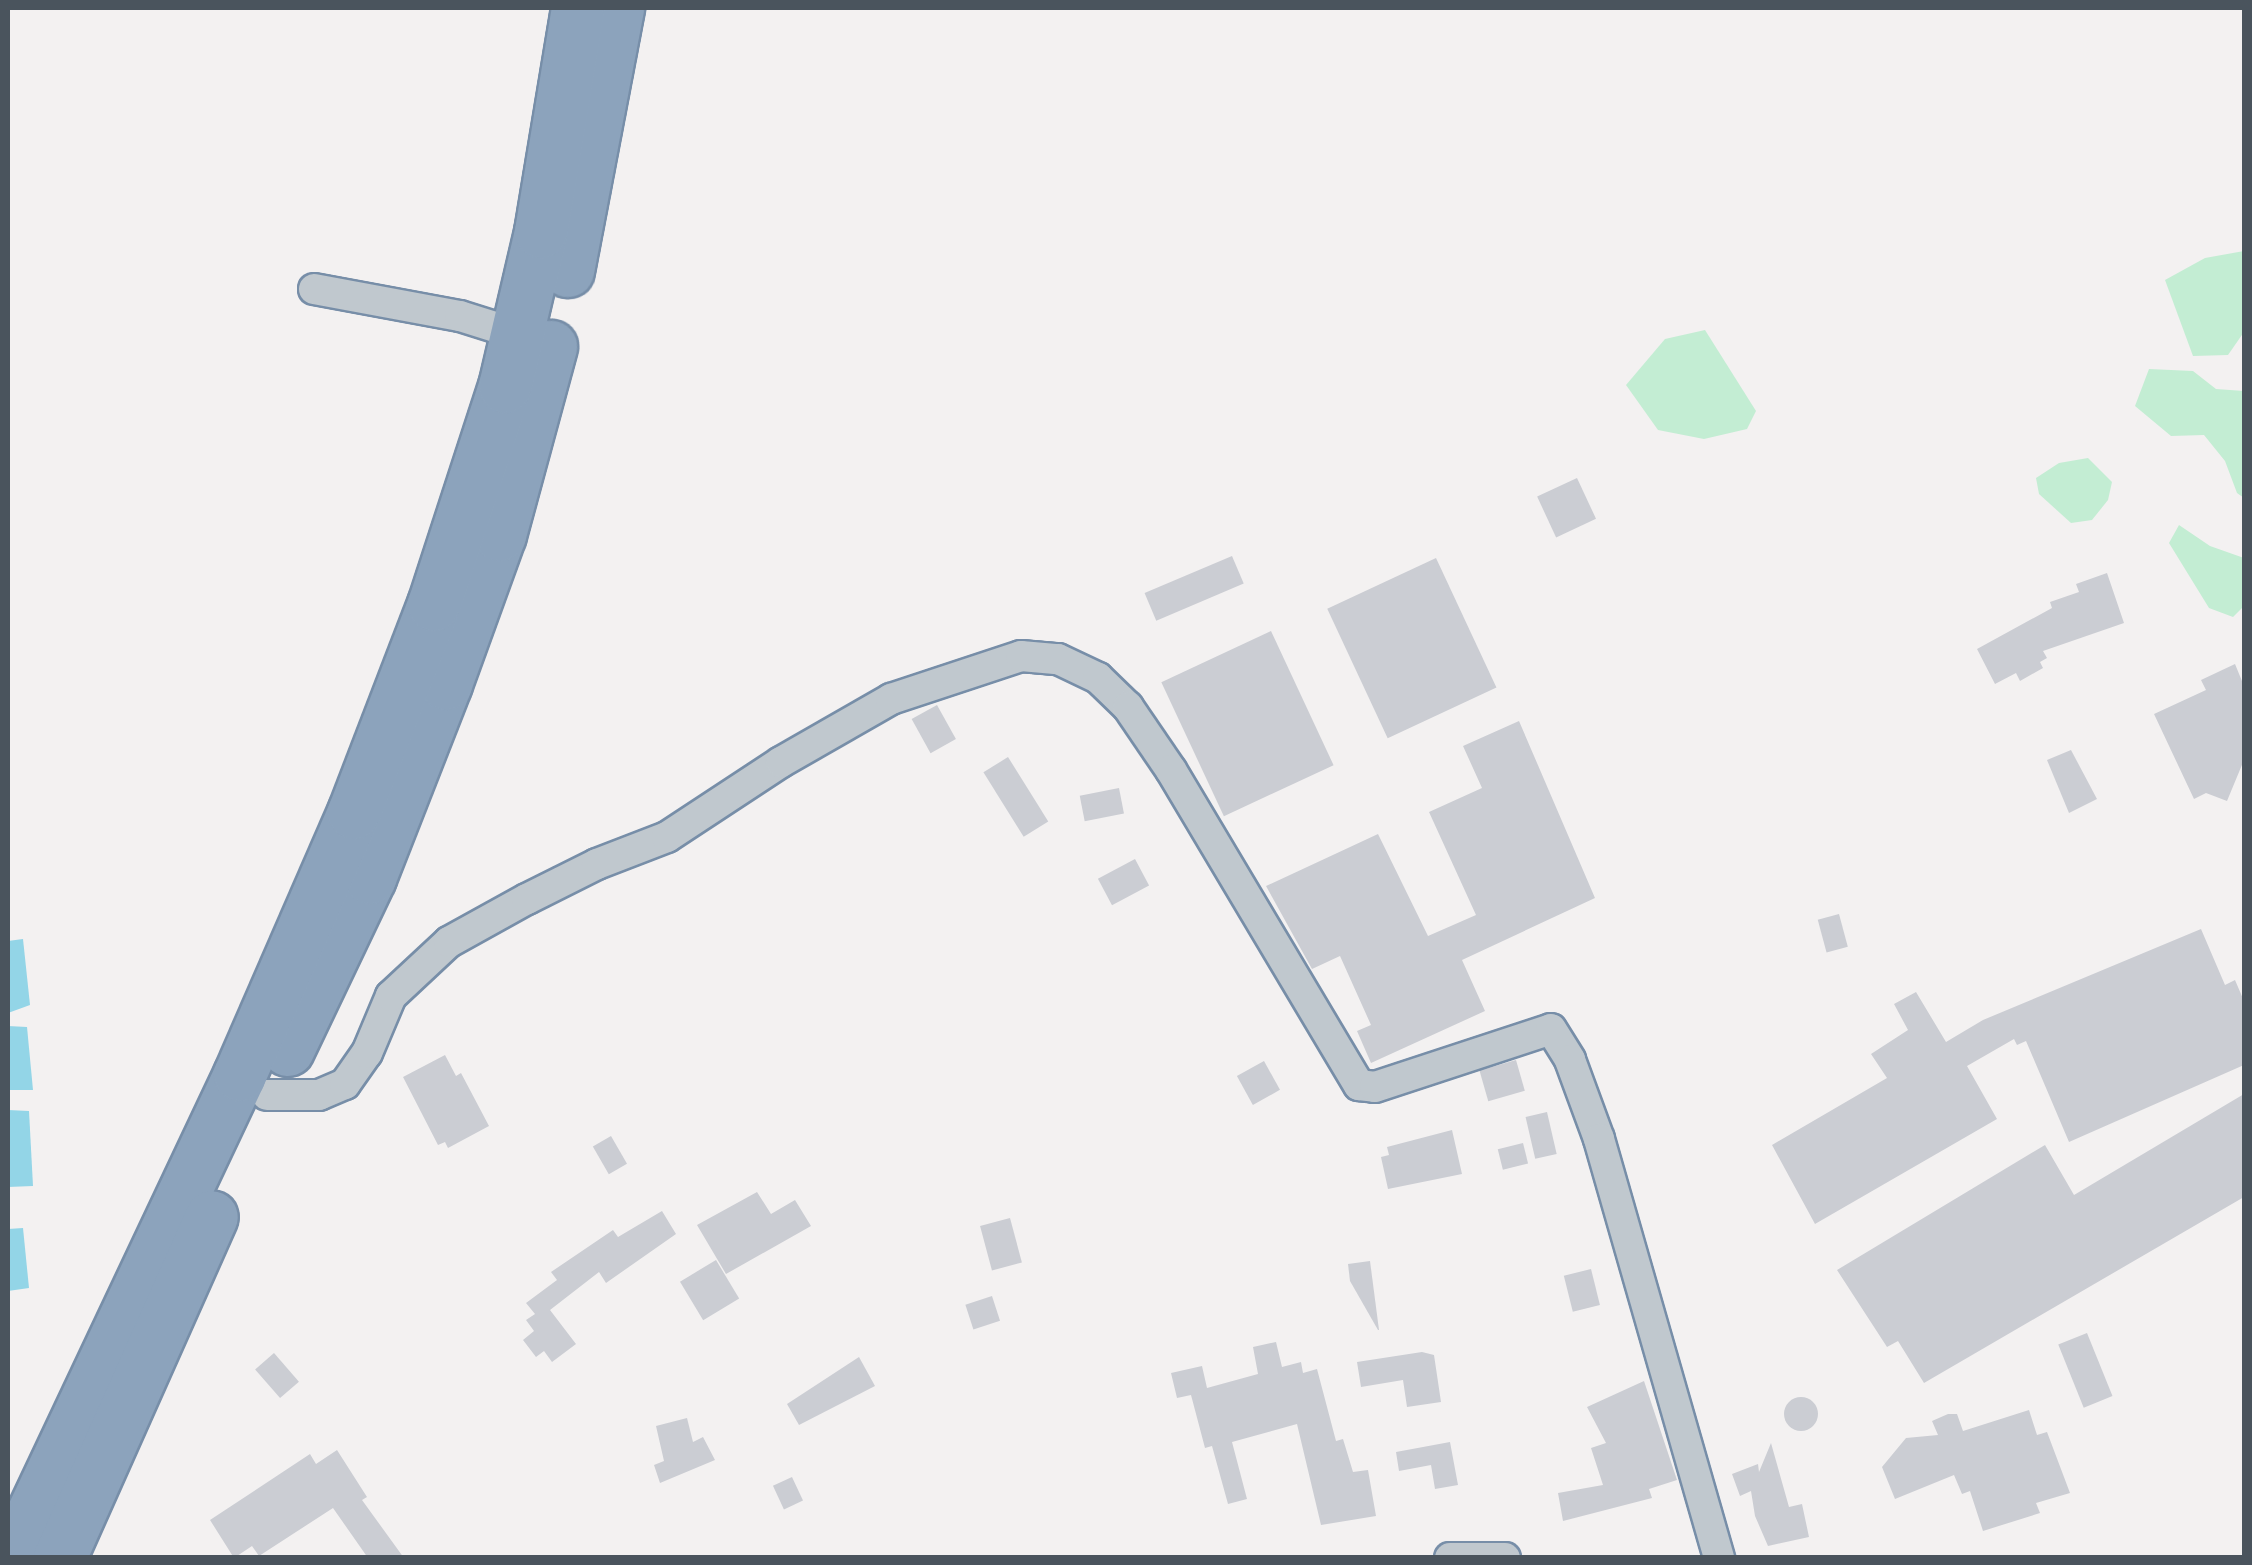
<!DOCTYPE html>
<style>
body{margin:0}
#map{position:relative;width:2252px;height:1565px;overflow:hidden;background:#f3f1f1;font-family:"Nunito Sans",sans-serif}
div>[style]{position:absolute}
.green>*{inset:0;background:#c3edd3}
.water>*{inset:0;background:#93d5e7}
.building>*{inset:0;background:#cbcdd3;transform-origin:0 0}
.round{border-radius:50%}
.roads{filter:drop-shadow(2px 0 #778ea8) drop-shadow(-2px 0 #778ea8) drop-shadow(0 2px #778ea8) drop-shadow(0 -2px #778ea8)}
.street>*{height:30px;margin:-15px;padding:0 15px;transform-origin:15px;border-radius:15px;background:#c0c8ce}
.highway>*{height:52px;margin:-26px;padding:0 26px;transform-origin:26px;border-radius:26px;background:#8ca3bc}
span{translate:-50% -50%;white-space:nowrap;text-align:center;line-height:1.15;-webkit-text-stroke:9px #fff;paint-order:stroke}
.frame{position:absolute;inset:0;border:10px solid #4a545d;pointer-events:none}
</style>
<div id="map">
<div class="green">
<div style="clip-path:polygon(2244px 251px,2244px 332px,2228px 355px,2193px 356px,2165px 280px,2205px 258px)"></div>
<div style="clip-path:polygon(1705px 330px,1756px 411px,1747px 429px,1704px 439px,1658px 430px,1626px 385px,1665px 339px)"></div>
<div style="clip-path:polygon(2149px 369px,2193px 371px,2216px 389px,2244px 391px,2244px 498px,2237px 493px,2225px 461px,2204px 435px,2171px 436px,2135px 406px)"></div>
<div style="clip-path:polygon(2088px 458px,2112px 482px,2108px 500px,2092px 520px,2071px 523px,2039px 494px,2036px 478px,2059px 463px)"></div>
<div style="clip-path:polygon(2179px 525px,2210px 546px,2244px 558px,2244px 606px,2233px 617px,2209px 608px,2169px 543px)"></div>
</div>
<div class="water">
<div style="clip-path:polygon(23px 939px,30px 1005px,8px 1013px,8px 941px)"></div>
<div style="clip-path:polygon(8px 1026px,27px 1027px,33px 1090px,8px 1090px)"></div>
<div style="clip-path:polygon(8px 1110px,29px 1111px,33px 1186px,8px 1187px)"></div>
<div style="clip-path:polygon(23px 1228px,29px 1288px,8px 1291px,8px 1229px)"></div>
</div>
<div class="building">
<div style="left:1577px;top:478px;width:45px;height:44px;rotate:65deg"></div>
<div style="left:1232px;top:556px;width:30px;height:95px;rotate:67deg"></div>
<div style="left:1436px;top:558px;width:143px;height:120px;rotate:65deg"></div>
<div style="clip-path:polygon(2107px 573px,2124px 623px,2043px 651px,2047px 658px,2040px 662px,2043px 668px,2020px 681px,2016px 673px,1995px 684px,1977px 649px,2052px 608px,2050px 602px,2079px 592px,2076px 584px)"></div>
<div style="left:1271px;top:631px;width:148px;height:121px;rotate:65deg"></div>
<div style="clip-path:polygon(2235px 664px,2244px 686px,2244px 760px,2227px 801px,2206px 793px,2194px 799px,2154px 714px,2206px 690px,2201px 680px)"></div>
<div style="left:937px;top:705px;width:39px;height:29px;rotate:61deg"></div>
<div style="clip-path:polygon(1519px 721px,1595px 898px,1462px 960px,1485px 1011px,1371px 1063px,1357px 1031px,1371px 1025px,1340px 956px,1312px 969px,1266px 886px,1378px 834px,1428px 936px,1476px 915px,1429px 812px,1482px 788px,1463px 746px)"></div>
<div style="clip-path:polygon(2071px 750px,2097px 799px,2069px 813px,2047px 760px)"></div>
<div style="left:1008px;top:757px;width:76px;height:29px;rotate:58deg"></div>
<div style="left:1119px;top:788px;width:26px;height:40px;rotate:79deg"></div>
<div style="left:1135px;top:859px;width:30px;height:42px;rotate:62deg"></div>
<div style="left:1839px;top:914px;width:34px;height:22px;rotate:75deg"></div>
<div style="clip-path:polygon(2201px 929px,2225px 985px,2235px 980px,2244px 1001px,2244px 1065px,2069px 1142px,2026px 1041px,2017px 1045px,2014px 1039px,1967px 1066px,1997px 1119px,1815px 1224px,1772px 1145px,1887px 1078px,1871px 1054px,1908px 1030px,1894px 1004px,1916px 992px,1946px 1042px,1983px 1020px)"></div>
<div style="clip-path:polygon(445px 1055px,456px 1076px,461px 1073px,489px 1126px,448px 1148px,445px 1142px,438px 1145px,403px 1077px)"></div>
<div style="left:1516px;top:1060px;width:32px;height:38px;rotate:74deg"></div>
<div style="left:1264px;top:1061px;width:33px;height:31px;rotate:61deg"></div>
<div style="clip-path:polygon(2244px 1094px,2244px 1197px,1924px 1383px,1898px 1341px,1887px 1347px,1837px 1270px,2045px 1145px,2074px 1195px)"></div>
<div style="left:1547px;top:1112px;width:43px;height:22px;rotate:77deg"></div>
<div style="clip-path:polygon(1452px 1130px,1462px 1174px,1388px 1189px,1381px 1157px,1389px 1155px,1387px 1147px)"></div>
<div style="left:611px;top:1136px;width:32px;height:21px;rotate:60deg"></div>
<div style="left:1523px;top:1143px;width:21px;height:26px;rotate:76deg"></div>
<div style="clip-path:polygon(757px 1192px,771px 1214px,795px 1200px,811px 1226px,726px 1274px,697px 1225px)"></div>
<div style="clip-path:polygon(662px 1211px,676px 1234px,606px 1283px,599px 1272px,550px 1310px,576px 1344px,552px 1362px,544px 1351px,536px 1357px,523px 1340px,534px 1331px,526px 1320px,535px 1314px,526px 1303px,557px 1280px,551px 1272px,613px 1230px,618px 1237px)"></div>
<div style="left:1010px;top:1218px;width:46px;height:31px;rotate:75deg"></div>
<div style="left:716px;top:1260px;width:45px;height:42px;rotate:59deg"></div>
<div style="clip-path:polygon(1370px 1261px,1379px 1330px,1378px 1330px,1350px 1281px,1348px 1264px)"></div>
<div style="left:1591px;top:1269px;width:37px;height:28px;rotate:76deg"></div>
<div style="left:992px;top:1296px;width:26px;height:28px;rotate:72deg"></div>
<div style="left:2087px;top:1333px;width:68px;height:31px;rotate:68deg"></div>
<div style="clip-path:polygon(1276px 1342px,1282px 1367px,1301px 1362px,1303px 1373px,1317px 1369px,1336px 1441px,1343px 1439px,1353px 1472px,1368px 1470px,1376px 1516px,1321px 1525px,1297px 1424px,1232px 1442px,1247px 1499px,1228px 1504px,1212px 1446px,1205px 1448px,1191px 1395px,1177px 1398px,1171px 1373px,1202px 1366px,1207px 1388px,1258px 1374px,1253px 1347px)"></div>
<div style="clip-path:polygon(1422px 1352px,1434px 1355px,1441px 1402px,1407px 1407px,1403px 1380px,1361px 1387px,1357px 1362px)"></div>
<div style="left:274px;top:1353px;width:38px;height:25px;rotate:49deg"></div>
<div style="clip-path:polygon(859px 1357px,875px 1386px,799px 1425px,787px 1404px)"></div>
<div style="clip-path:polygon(1644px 1381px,1677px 1480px,1649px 1489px,1652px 1498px,1563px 1521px,1558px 1493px,1603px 1485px,1591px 1448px,1606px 1443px,1587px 1407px)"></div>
<div class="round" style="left:1784px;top:1397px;width:34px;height:34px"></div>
<div style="clip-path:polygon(2029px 1410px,2037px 1435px,2047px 1432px,2070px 1493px,2036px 1503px,2040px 1513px,1983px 1531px,1970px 1491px,1962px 1494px,1954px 1475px,1895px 1499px,1882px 1467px,1906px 1438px,1938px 1435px,1932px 1421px,1948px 1414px,1957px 1414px,1963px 1431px)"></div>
<div style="clip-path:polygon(687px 1418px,693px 1442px,703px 1437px,715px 1460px,660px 1483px,654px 1465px,664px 1461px,656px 1426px)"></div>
<div style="clip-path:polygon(1450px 1442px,1458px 1485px,1435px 1489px,1431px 1465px,1399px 1471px,1396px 1452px)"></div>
<div style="clip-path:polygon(1771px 1443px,1789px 1507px,1802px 1504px,1809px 1537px,1768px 1546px,1755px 1516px,1751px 1491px,1740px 1496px,1732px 1474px,1758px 1464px,1759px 1472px)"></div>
<div style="clip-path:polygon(337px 1450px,367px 1497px,362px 1500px,404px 1558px,368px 1558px,333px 1508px,259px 1556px,252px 1546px,234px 1558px,210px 1520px,310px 1454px,316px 1464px)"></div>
<div style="left:792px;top:1477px;width:26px;height:21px;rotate:65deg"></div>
</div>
<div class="roads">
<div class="street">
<div style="left:314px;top:289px;width:148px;rotate:10.5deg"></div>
<div style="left:460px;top:316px;width:60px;rotate:17.5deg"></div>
<div style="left:267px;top:1095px;width:52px"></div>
<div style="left:319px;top:1095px;width:28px;rotate:-23deg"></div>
<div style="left:345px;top:1084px;width:38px;rotate:-55deg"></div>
<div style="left:367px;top:1053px;width:62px;rotate:-67.2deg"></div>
<div style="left:391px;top:996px;width:79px;rotate:-43deg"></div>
<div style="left:449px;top:942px;width:89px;rotate:-28.9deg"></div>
<div style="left:527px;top:899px;width:78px;rotate:-26.6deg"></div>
<div style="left:597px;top:864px;width:75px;rotate:-21.1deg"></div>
<div style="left:667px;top:837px;width:136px;rotate:-33.3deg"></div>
<div style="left:781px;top:762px;width:127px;rotate:-29.8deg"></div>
<div style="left:891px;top:699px;width:137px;rotate:-18.3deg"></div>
<div style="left:1021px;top:656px;width:37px;rotate:5deg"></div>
<div style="left:1058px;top:659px;width:44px;rotate:25.4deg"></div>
<div style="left:1098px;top:678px;width:42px;rotate:44deg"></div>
<div style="left:1128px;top:707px;width:76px;rotate:55.7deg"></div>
<div style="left:1171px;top:770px;width:367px;rotate:59.2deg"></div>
<div style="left:1359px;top:1085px;width:16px;rotate:7deg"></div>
<div style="left:1375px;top:1087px;width:185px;rotate:-18.2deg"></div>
<div style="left:1551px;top:1029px;width:36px;rotate:58deg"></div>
<div style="left:1570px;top:1060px;width:84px;rotate:69.8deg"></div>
<div style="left:1599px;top:1139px;width:436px;rotate:74deg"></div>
<div style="left:1450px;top:1558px;width:55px"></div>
</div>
<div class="highway">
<div style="left:568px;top:271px;width:268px;rotate:-79.2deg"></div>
<div style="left:288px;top:1050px;width:191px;rotate:-64.5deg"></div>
<div style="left:370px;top:878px;width:208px;rotate:-68.6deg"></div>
<div style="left:446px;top:684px;width:158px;rotate:-70.1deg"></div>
<div style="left:500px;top:535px;width:195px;rotate:-74.8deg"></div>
<div style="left:12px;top:1558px;width:534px;rotate:-64.73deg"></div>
<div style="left:240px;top:1075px;width:286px;rotate:-66.5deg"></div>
<div style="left:354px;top:813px;width:223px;rotate:-69deg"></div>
<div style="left:434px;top:605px;width:229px;rotate:-72deg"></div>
<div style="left:505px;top:387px;width:159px;rotate:-76.9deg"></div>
<div style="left:541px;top:232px;width:227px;rotate:-80.6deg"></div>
<div style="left:60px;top:1558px;width:373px;rotate:-66deg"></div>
</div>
</div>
<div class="frame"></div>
</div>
